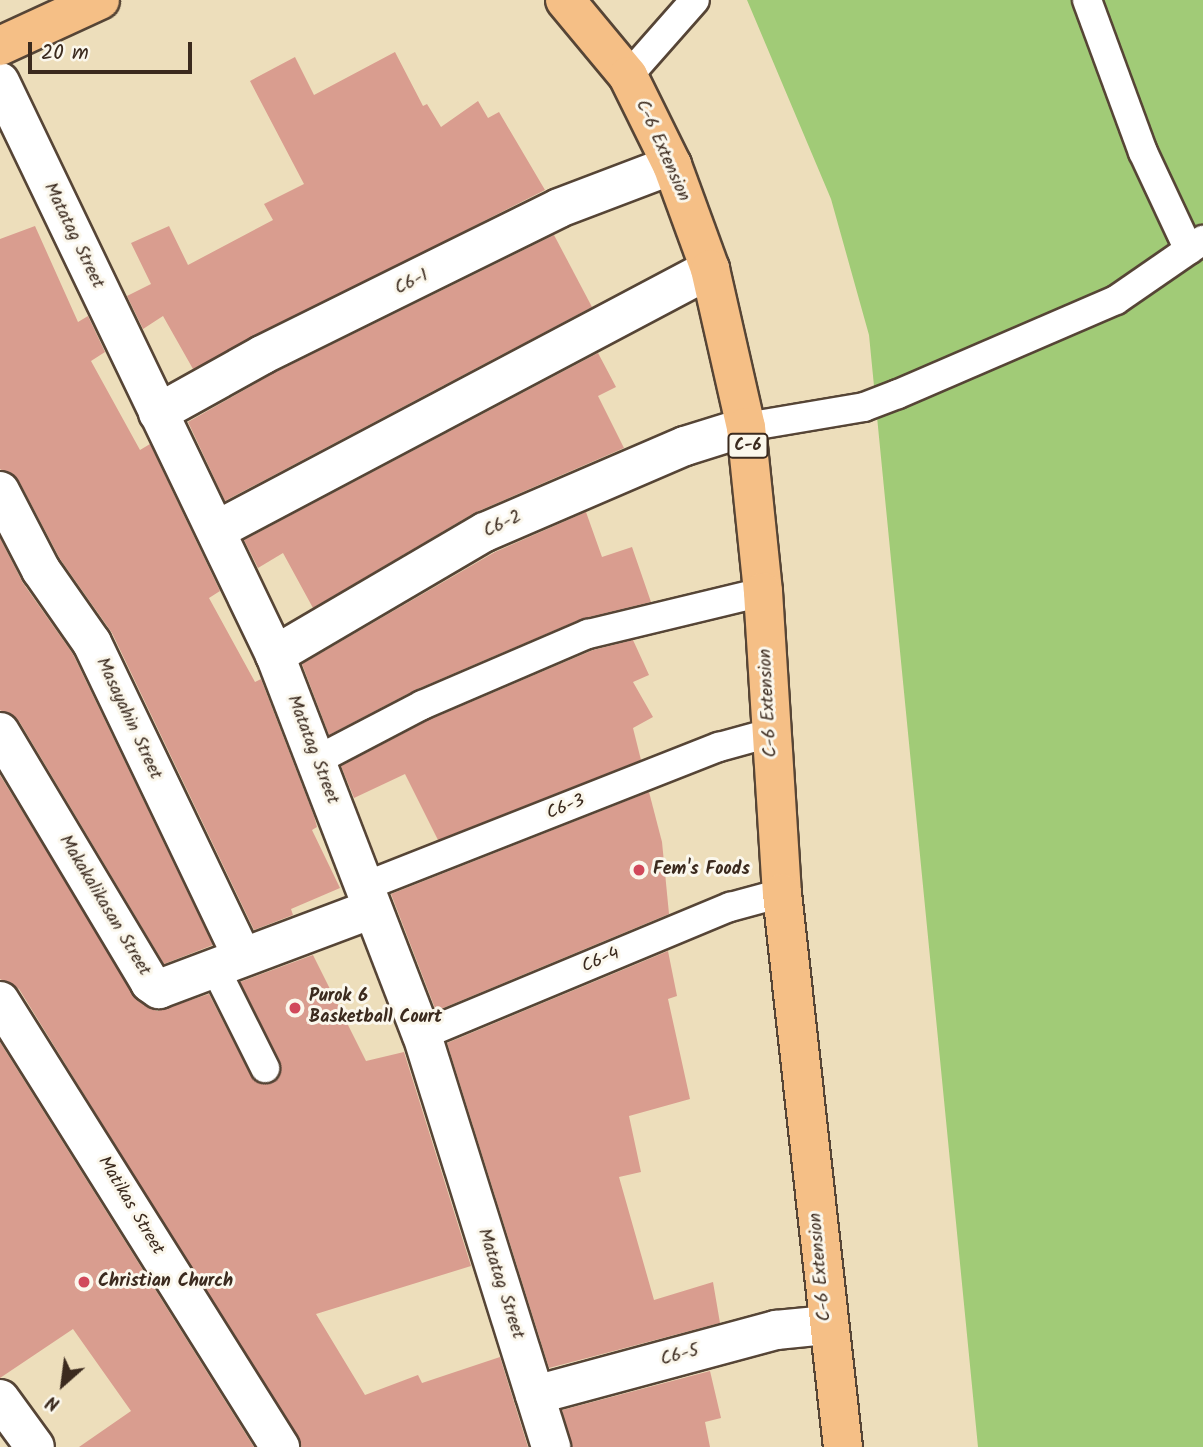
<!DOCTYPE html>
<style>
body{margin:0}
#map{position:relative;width:1203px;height:1447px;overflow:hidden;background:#eddebb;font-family:Kalam,sans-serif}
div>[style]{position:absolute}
.green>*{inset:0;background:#a1cb77}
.building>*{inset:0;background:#d99d8f}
.roads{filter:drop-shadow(2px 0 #564536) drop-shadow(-2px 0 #564536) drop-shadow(0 2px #564536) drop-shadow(0 -2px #564536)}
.service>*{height:28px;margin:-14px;padding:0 14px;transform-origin:14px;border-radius:14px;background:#fff}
.minor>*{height:38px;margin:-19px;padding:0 19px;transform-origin:19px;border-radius:19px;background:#fff}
.primary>*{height:38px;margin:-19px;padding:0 19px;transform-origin:19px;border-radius:19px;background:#f5bf86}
.dots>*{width:19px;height:19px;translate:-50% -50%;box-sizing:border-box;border:4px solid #fbf7ec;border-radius:50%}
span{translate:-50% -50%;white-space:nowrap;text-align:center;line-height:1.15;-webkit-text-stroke:6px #fbf7ec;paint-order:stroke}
.shield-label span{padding:2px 5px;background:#fbf7ec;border:2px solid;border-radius:5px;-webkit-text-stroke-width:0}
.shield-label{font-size:16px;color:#3b2a1e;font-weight:700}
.street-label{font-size:18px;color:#3b2a1e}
.poi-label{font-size:18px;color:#3b2a1e;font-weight:700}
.left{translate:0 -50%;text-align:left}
.north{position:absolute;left:28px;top:1349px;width:70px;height:70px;-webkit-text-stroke:5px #fbf7ec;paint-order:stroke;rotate:208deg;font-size:19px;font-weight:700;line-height:28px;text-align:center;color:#3b2a1e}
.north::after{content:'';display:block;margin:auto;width:24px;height:32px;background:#3b2a1e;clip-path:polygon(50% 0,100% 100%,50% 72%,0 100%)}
.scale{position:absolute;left:28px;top:42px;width:164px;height:32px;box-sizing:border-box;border:4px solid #3b2a1e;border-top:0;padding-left:9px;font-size:21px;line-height:24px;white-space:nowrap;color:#3b2a1e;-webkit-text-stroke:5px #fbf7ec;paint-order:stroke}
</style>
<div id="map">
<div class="green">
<div style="clip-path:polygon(747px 0,1203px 0,1203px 1447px,978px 1447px,869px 335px,831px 199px)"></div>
</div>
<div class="building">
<div style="clip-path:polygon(395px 52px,423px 106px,427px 104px,441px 127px,478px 101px,488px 118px,499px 112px,545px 190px,193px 369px,163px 316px,143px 329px,127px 296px,151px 284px,131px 243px,169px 226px,188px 265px,273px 220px,264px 204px,304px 184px,250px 81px,295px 57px,314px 95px)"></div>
<div style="clip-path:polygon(35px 226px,78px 322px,88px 316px,105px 352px,91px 361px,140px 450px,150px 444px,220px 591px,209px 598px,255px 682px,261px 679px,314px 816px,317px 827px,312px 830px,340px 888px,291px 909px,293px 915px,254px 930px,112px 633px,60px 559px,19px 481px,0 469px,0 239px)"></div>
<div style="clip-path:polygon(554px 235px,592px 307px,225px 501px,188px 422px,272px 374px)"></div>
<div style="clip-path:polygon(598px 353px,616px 387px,598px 396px,624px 448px,474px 513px,313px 608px,283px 553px,258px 568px,244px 540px)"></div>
<div style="clip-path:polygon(586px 512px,602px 557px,632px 547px,651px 602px,581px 619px,415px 690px,329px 735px,302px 664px,495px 552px)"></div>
<div style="clip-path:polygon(0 538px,23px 583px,73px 654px,213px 945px,164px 964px,19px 721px,0 710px)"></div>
<div style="clip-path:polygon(633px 640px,649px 675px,633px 682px,653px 717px,633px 728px,641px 760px,438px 840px,405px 774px,354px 798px,341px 766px,429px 720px,593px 650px)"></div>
<div style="clip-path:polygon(0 775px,138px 1001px,157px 1011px,209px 994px,251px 1076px,263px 1084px,272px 1083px,279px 1077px,280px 1061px,240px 982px,313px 955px,366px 1061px,404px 1052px,471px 1266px,316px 1314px,365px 1395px,418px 1375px,422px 1383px,500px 1357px,528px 1447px,302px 1447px,19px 989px,0 979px)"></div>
<div style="clip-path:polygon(649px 792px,662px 842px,669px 914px,436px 1011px,391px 894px)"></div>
<div style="clip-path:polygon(668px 951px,677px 996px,668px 999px,690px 1099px,629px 1116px,641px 1172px,619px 1177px,654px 1300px,713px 1282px,720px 1323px,549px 1368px,447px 1043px)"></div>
<div style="clip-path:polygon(0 1042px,254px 1447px,79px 1447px,131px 1411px,73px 1329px,0 1378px)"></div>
<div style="clip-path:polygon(710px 1371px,721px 1418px,705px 1422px,710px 1447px,572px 1447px,562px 1410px)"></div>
</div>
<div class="roads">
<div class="service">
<div style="left:1087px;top:0;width:162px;rotate:69.8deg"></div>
<div style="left:1143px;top:152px;width:108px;rotate:64.9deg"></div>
<div style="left:628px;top:76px;width:101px;rotate:-48.6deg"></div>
<div style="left:746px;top:427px;width:120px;rotate:-9.6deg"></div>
<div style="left:864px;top:407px;width:36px;rotate:-21deg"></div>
<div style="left:898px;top:394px;width:237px;rotate:-23.3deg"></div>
<div style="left:1116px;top:300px;width:106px;rotate:-34.6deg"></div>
<div style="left:317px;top:760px;width:119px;rotate:-27.6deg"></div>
<div style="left:422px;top:705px;width:181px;rotate:-23.2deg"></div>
<div style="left:588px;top:634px;width:180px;rotate:-13.5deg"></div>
<div style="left:363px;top:887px;width:383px;rotate:-21.5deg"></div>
<div style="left:719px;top:747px;width:53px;rotate:-15.4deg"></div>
<div style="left:215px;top:968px;width:112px;rotate:63.4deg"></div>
<div style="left:422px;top:1035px;width:334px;rotate:-22.6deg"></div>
<div style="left:730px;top:907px;width:54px;rotate:-15.1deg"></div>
</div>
<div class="minor">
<div style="left:0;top:82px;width:636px;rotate:64.36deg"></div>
<div style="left:275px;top:655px;width:407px;rotate:68.9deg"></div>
<div style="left:422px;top:1035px;width:432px;rotate:72.6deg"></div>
<div style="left:158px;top:413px;width:119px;rotate:-29.1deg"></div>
<div style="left:262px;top:355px;width:331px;rotate:-26.3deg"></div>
<div style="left:559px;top:208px;width:121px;rotate:-20.8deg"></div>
<div style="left:0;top:491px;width:89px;rotate:62.6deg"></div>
<div style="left:41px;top:570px;width:89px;rotate:55.1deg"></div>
<div style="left:92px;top:643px;width:347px;rotate:64.4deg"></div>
<div style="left:217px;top:530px;width:558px;rotate:-27.9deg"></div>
<div style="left:275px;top:655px;width:243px;rotate:-30.4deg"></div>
<div style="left:485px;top:532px;width:218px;rotate:-23.3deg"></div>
<div style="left:685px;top:446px;width:64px;rotate:-17.3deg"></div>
<div style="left:0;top:732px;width:292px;rotate:59.1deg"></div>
<div style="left:150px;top:983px;width:11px;rotate:34deg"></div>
<div style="left:159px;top:989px;width:228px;rotate:-20.6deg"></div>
<div style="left:0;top:1001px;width:527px;rotate:57.88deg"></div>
<div style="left:535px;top:1395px;width:250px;rotate:-15.1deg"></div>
<div style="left:776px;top:1330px;width:50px;rotate:-5.7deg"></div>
<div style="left:0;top:1399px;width:59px;rotate:53.9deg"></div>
</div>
<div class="primary">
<div style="left:565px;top:0;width:99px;rotate:50.3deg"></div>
<div style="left:628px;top:76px;width:99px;rotate:63.7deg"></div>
<div style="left:672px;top:165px;width:111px;rotate:69.9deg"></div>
<div style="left:710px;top:269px;width:162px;rotate:77.2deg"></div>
<div style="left:746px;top:427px;width:166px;rotate:84.1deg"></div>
<div style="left:763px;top:592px;width:302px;rotate:86.4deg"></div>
<div style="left:782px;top:893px;width:557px;rotate:83.72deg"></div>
<div style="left:0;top:46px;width:110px;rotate:-24.7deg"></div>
</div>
</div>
<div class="dots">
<div style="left:639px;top:870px;background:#d1495b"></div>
<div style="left:295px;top:1008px;background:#d1495b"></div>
<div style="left:84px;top:1282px;background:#d1495b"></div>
</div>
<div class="shield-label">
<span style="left:748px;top:446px">C-6</span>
</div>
<div class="street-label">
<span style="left:662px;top:151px;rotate:66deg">C-6 Extension</span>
<span style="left:73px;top:236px;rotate:64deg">Matatag Street</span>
<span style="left:412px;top:283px;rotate:-26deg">C6-1</span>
<span style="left:503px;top:525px;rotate:-25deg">C6-2</span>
<span style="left:769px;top:703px;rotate:-93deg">C-6 Extension</span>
<span style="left:128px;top:719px;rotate:65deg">Masayahin Street</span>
<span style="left:312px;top:750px;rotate:69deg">Matatag Street</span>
<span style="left:566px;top:808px;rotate:-22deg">C6-3</span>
<span style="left:104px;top:906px;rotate:59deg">Makakalikasan Street</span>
<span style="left:601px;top:961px;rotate:-23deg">C6-4</span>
<span style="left:130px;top:1206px;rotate:59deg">Matikas Street</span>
<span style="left:821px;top:1267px;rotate:-95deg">C-6 Extension</span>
<span style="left:500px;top:1284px;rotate:72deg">Matatag Street</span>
<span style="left:680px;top:1356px;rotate:-15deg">C6-5</span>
</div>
<div class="poi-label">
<span class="left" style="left:653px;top:870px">Fem's Foods</span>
<span class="left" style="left:309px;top:1008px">Purok 6<br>Basketball Court</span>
<span class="left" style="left:98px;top:1282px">Christian Church</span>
</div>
<div class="north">N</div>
<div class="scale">20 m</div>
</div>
